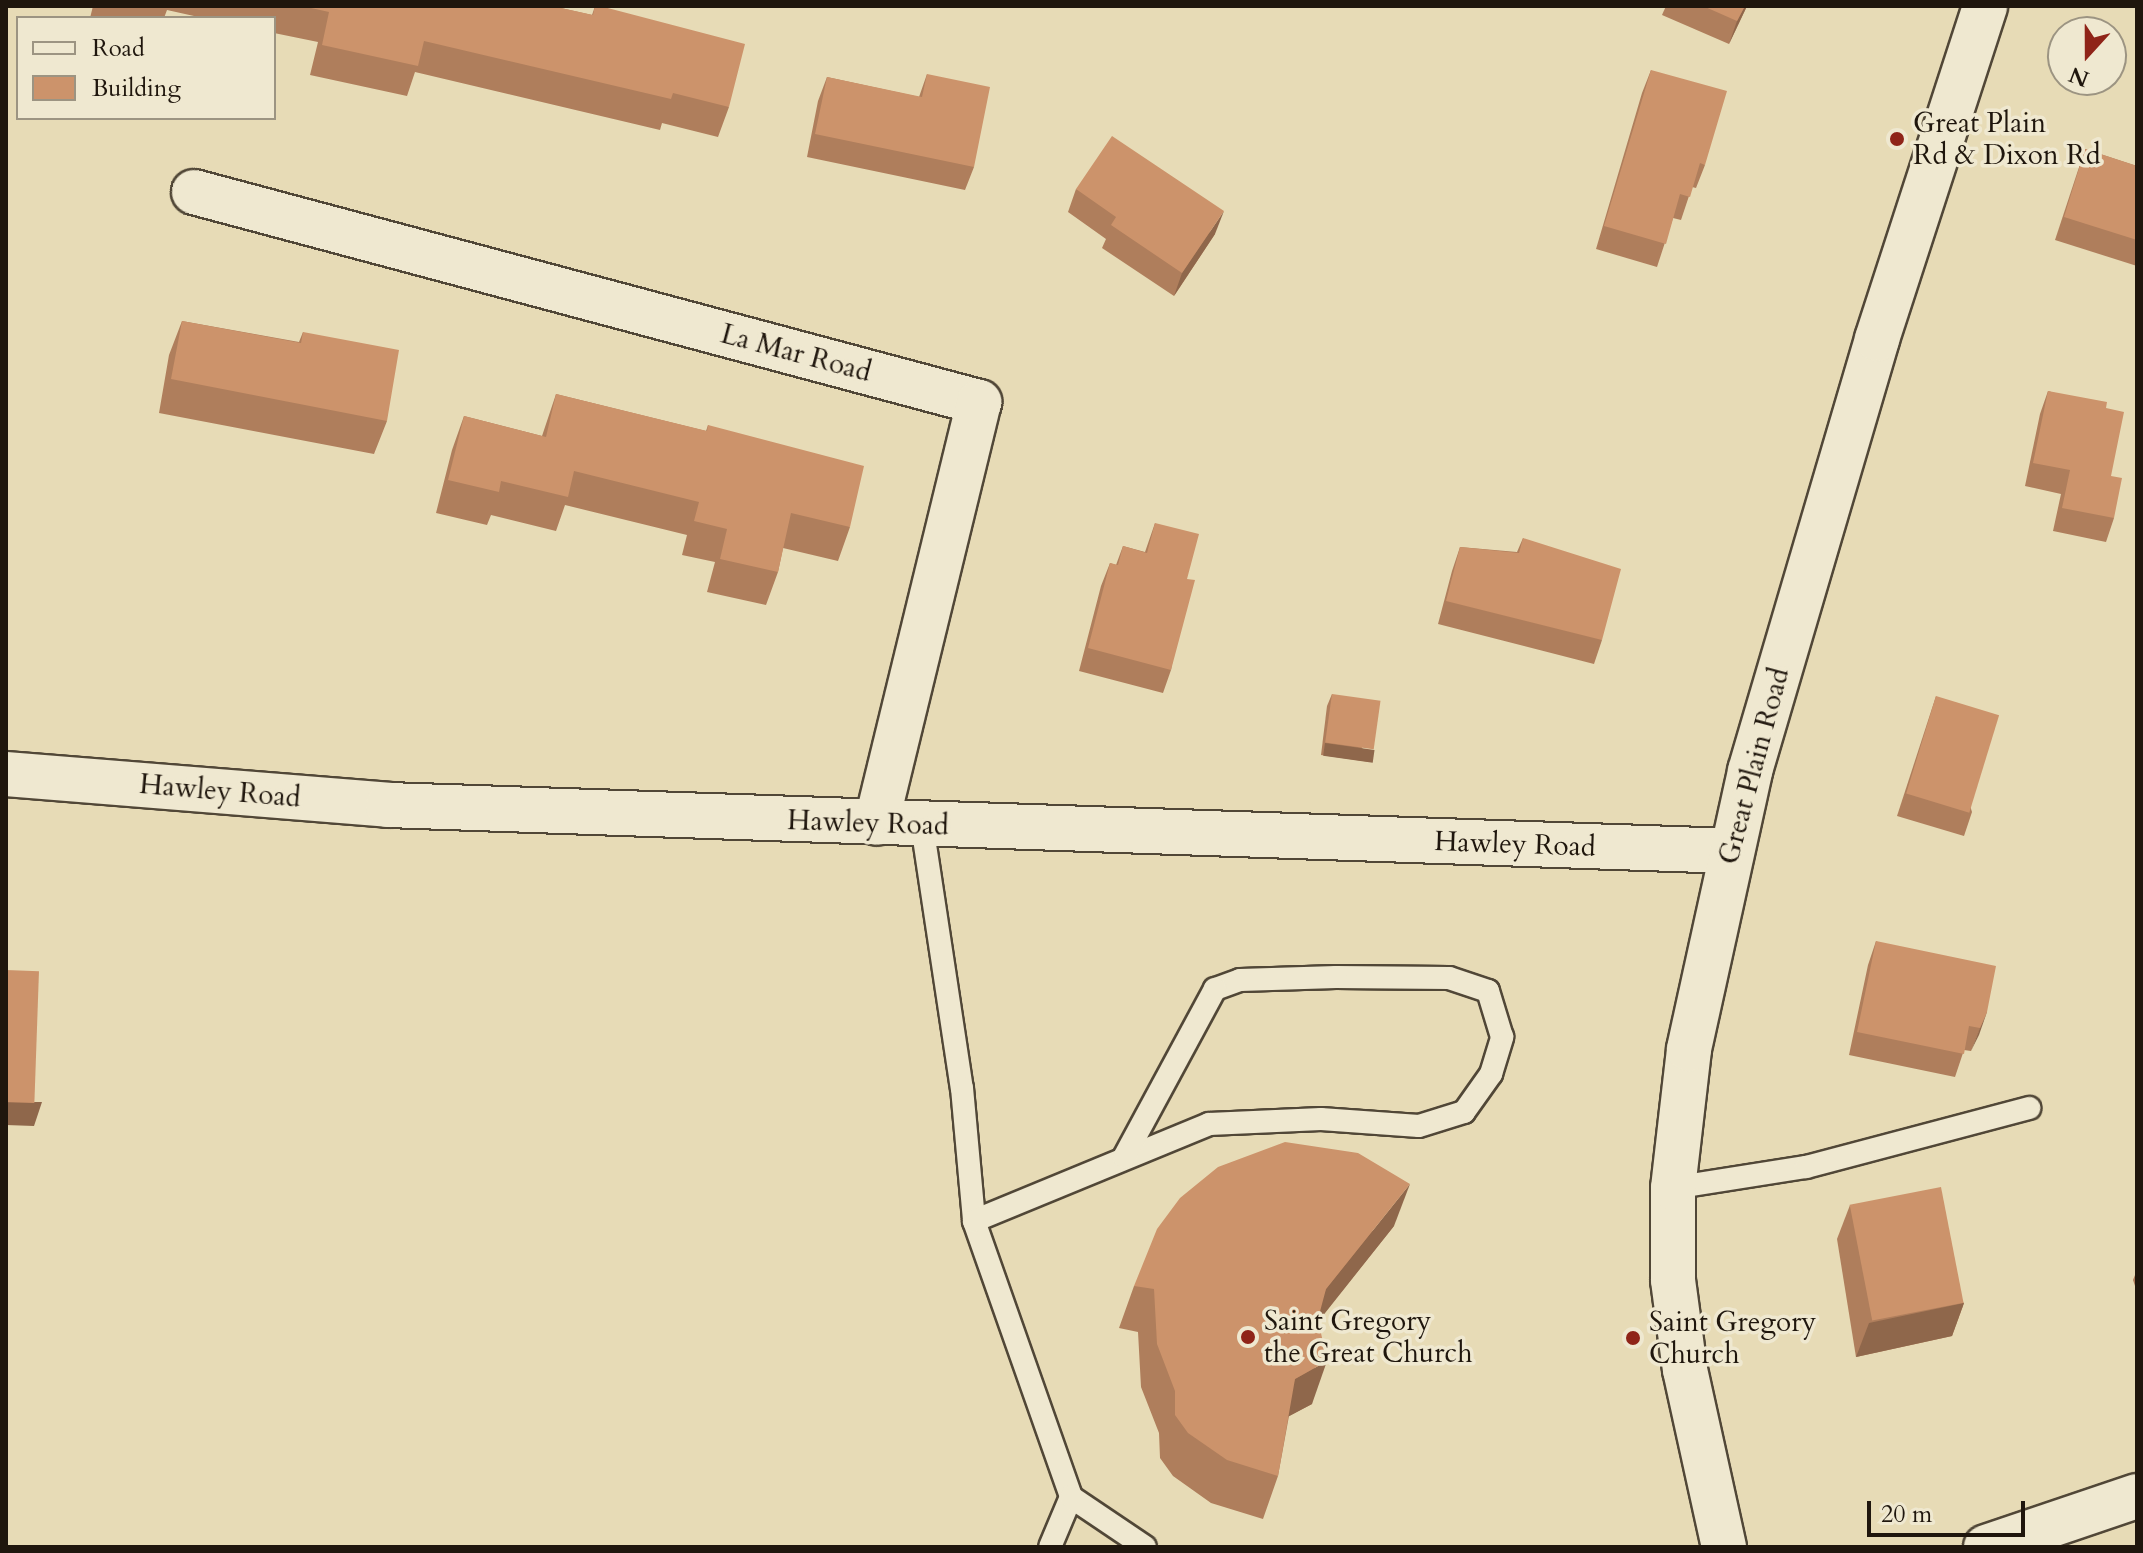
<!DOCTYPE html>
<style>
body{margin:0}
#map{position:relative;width:2143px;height:1553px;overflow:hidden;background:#e7dbb6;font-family:Cardo,serif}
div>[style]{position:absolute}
.roads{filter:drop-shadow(2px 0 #514737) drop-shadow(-2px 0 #514737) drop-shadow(0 2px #514737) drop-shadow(0 -2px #514737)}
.service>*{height:22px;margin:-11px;padding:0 11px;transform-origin:11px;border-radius:11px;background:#efe8d0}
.minor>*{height:44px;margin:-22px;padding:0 22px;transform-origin:22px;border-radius:22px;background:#efe8d0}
.tertiary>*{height:44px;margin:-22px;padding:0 22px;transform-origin:22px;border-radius:22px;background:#efe8d0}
.wall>*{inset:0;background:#af7e5c}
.shaded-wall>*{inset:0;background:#8f674b;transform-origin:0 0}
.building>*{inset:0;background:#cc936b;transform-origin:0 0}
.dots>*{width:22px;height:22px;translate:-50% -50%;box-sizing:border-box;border:4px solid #efe8d0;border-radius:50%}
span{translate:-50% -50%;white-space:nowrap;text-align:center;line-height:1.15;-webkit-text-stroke:7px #efe8d0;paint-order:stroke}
.poi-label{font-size:28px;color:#1f160d}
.left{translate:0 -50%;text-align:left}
.street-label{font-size:28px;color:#1f160d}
.frame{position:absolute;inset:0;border:8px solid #1f160d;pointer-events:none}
.legend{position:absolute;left:16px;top:16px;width:260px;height:104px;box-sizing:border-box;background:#efe8d0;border:2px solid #9c9482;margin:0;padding:10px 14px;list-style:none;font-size:24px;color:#1f160d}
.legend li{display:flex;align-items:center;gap:16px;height:40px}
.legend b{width:40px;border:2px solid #9c9482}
.north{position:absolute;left:2047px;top:16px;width:80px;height:80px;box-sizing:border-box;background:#efe8d0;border:2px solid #9c9482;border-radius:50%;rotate:201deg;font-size:22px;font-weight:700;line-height:32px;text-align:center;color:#1f160d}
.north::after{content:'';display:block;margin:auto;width:28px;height:36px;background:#8f2418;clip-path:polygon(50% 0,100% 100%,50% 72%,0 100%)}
.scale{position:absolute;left:1867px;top:1501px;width:158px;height:36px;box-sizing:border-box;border:4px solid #1f160d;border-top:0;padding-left:10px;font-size:24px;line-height:28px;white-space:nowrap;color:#1f160d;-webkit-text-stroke:6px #efe8d0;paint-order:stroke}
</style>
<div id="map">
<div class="roads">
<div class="service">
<div style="left:922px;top:825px;width:266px;rotate:81.4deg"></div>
<div style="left:962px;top:1088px;width:134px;rotate:84.8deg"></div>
<div style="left:974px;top:1221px;width:293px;rotate:70.6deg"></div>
<div style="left:1071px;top:1497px;width:54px;rotate:112.8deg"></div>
<div style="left:1673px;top:1188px;width:135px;rotate:-9deg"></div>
<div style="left:1806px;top:1167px;width:231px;rotate:-14.8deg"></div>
<div style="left:974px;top:1221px;width:254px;rotate:-22.4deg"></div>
<div style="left:1209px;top:1124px;width:112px;rotate:-2.6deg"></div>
<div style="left:1321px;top:1119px;width:98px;rotate:4.1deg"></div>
<div style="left:1419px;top:1126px;width:47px;rotate:-17.3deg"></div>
<div style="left:1464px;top:1112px;width:47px;rotate:-54.6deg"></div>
<div style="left:1491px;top:1074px;width:39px;rotate:-73deg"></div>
<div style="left:1502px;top:1037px;width:48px;rotate:-106.9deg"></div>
<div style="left:1488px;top:991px;width:41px;rotate:-161.6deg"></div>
<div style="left:1449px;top:978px;width:113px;rotate:-179.5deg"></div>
<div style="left:1336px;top:977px;width:96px;rotate:178.2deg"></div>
<div style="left:1240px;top:980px;width:27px;rotate:160deg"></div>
<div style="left:1215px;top:989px;width:191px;rotate:118.4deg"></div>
<div style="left:1071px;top:1497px;width:89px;rotate:34deg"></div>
</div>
<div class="minor">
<div style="left:194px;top:192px;width:813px;rotate:14.98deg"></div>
<div style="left:979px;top:402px;width:433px;rotate:103.7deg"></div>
<div style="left:1986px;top:1547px;width:159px;rotate:-18.7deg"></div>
</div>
<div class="tertiary">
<div style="left:6px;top:774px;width:383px;rotate:4.6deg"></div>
<div style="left:388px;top:805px;width:1343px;rotate:1.96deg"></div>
<div style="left:1724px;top:1547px;width:181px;rotate:-102.4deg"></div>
<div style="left:1685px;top:1370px;width:91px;rotate:-97.6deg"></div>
<div style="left:1673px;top:1280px;width:92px;rotate:-90deg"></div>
<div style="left:1673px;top:1188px;width:140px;rotate:-83.4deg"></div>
<div style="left:1689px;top:1049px;width:285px;rotate:-77.6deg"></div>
<div style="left:1750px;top:771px;width:450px;rotate:-73.6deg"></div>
<div style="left:1877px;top:339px;width:350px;rotate:-72deg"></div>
</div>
</div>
<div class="wall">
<div style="clip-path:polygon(93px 6px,552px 6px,592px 15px,595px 6px,729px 107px,718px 137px,662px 123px,660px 130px,415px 72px,407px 96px,310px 75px,318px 42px,274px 33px,274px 18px,203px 18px,167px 10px,164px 18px,90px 18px)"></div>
<div style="clip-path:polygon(1666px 6px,1747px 6px,1729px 44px,1662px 15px)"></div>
<div style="clip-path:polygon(1651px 70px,1705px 165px,1696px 188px,1692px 187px,1681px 220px,1673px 218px,1657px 267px,1596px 249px,1642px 93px)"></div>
<div style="clip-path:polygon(927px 74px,974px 167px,965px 190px,807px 157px,818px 101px,827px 77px,919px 97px)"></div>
<div style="clip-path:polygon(2085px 149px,2137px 166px,2137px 266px,2055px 240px)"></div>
<div style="clip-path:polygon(1076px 189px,1215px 234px,1174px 296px,1102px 248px,1106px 239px,1068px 212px)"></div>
<div style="clip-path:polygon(182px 321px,299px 342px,303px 332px,387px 421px,374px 454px,159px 413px,169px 355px)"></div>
<div style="clip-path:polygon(2048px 391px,2106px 408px,2114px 518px,2106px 542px,2053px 531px,2061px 494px,2025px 486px,2040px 414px)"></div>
<div style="clip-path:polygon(556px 394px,706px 431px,708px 425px,850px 527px,838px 561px,783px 548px,778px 572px,766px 605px,707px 592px,715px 562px,682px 555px,687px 535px,565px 505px,556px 531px,491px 515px,487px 525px,436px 513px,452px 450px,464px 416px,542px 436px)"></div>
<div style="clip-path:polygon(1155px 523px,1187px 579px,1171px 670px,1163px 693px,1079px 671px,1101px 586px,1110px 563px,1116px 565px,1123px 546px,1145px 552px)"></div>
<div style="clip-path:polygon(1523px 538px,1602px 640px,1594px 664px,1438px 624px,1452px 571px,1460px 547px,1517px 552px)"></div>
<div style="clip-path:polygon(1332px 694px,1370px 762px,1321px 755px,1327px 706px)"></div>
<div style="clip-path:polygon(1936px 696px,1972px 812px,1964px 836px,1897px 816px)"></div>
<div style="clip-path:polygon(1876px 941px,1987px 1012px,1971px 1051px,1964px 1050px,1955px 1077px,1849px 1055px,1868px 965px)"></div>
<div style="clip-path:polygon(1850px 1205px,1964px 1303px,1952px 1336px,1856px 1357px,1837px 1239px)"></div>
<div style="clip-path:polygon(1394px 1226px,1318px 1321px,1312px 1404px,1289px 1416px,1278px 1476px,1263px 1519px,1211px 1503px,1173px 1476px,1160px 1458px,1159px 1433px,1141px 1387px,1138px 1332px,1119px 1328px,1134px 1286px)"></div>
<div style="clip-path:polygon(2137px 1270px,2137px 1292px,2133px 1280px)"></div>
</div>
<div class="shaded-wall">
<div style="clip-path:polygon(1745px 6px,1747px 6px,1729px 44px,1737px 21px)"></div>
<div style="clip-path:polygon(1224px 211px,1215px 234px,1174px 296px,1182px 273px)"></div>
<div style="left:1325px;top:743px;width:50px;height:13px;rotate:8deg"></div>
<div style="clip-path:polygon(1987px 1012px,1979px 1035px,1971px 1051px,1980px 1028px)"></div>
<div style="clip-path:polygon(6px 1102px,42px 1102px,34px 1126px,6px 1125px)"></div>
<div style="clip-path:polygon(1410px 1184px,1394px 1226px,1310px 1332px,1326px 1289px)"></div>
<div style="clip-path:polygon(1964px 1303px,1952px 1336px,1856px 1357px,1869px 1323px)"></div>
<div style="clip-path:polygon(1327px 1361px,1312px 1404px,1280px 1421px,1295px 1379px)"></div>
</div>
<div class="building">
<div style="clip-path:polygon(302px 6px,552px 6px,593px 15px,595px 6px,600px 6px,745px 44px,729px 107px,673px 93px,671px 99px,424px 41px,418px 66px,322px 45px,329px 12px)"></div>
<div style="clip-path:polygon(1703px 6px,1745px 6px,1737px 21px)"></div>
<div style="clip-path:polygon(1651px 70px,1727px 91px,1705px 165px,1700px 163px,1690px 197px,1680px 194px,1666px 244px,1604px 226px)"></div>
<div style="clip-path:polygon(927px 74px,990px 87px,974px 167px,815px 134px,827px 77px,922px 97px)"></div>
<div style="clip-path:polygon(1112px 136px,1224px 211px,1182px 273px,1111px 225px,1116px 217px,1076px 189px)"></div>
<div style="clip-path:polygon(2085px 149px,2137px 166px,2137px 240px,2064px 217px)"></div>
<div style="clip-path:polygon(182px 321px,301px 343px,303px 332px,399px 350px,387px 421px,171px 379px)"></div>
<div style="clip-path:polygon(2048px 391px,2107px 402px,2106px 408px,2124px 412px,2111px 476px,2122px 478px,2114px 518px,2062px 508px,2070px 470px,2033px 463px)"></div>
<div style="clip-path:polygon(556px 394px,707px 431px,708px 425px,864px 466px,850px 527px,791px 513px,778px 572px,720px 559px,727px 529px,694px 521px,699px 502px,574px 471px,568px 497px,501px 481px,499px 492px,448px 480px,464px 416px,546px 437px)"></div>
<div style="clip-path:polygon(1155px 523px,1199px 534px,1187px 579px,1195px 580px,1171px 670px,1088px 648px,1110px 563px,1118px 565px,1123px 546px,1147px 553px)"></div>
<div style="clip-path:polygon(1523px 538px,1621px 569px,1602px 640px,1446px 601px,1460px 547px,1519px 553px)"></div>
<div style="left:1332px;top:694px;width:49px;height:49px;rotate:8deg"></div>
<div style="left:1936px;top:696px;width:66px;height:102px;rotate:17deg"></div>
<div style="clip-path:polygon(1876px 941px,1996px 966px,1987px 1012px,1980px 1028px,1969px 1026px,1964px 1054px,1857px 1032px)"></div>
<div style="left:6px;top:970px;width:33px;height:132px;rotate:2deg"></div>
<div style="clip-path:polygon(1285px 1142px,1358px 1153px,1410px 1184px,1326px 1289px,1318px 1319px,1327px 1361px,1295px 1379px,1278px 1476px,1227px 1460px,1188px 1433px,1175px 1415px,1175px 1391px,1157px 1344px,1154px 1289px,1134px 1286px,1157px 1229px,1180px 1198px,1218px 1167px)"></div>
<div style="left:1941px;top:1187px;width:118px;height:93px;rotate:79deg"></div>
</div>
<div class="dots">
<div style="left:1897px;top:139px;background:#8f2418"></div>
<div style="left:1248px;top:1337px;background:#8f2418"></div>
<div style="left:1633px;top:1338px;background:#8f2418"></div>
</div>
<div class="poi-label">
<span class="left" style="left:1913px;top:139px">Great Plain<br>Rd &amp; Dixon Rd</span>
<span class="left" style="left:1264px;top:1337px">Saint Gregory<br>the Great Church</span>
<span class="left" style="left:1649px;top:1338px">Saint Gregory<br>Church</span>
</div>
<div class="street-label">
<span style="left:796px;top:353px;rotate:15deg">La Mar Road</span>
<span style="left:1754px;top:766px;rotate:-75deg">Great Plain Road</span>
<span style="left:220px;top:791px;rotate:5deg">Hawley Road</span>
<span style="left:868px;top:823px;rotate:2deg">Hawley Road</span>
<span style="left:1515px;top:844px;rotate:2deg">Hawley Road</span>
</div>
<div class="frame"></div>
<ul class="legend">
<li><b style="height:10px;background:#efe8d0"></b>Road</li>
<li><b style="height:22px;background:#cc936b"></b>Building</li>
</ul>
<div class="north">N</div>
<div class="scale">20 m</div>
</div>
